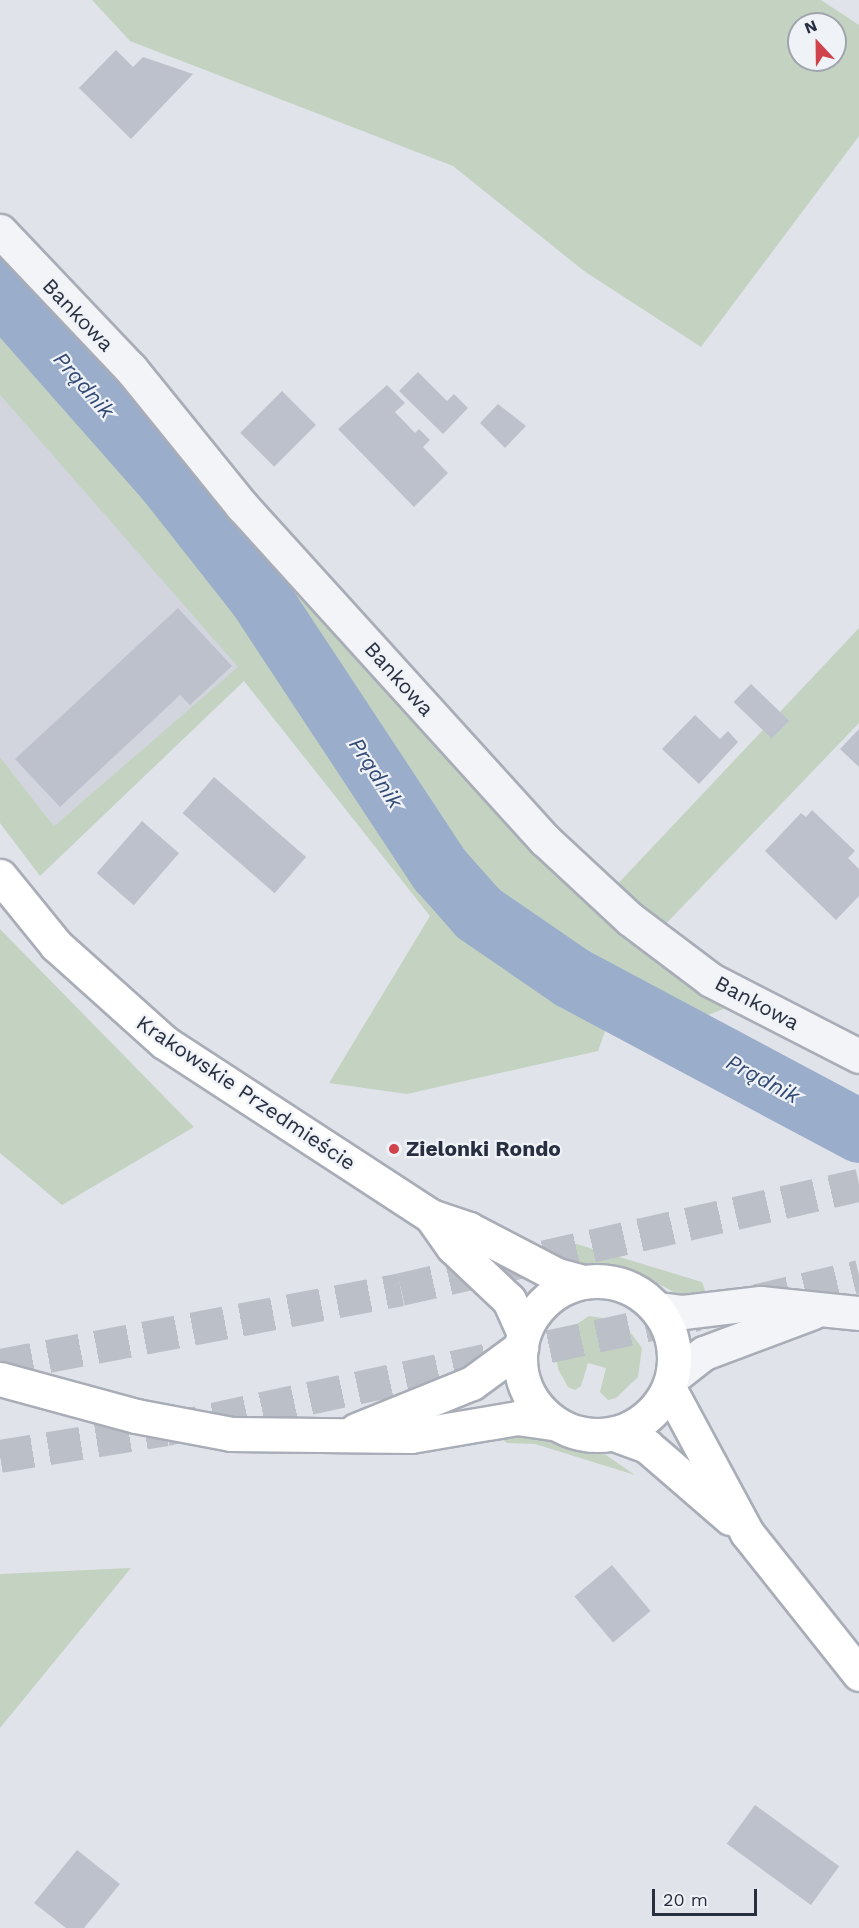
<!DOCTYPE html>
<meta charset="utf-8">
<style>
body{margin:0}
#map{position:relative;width:859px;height:1928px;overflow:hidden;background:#e0e3e9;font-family:"Work Sans",sans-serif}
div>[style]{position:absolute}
.built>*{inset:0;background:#d2d5de}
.green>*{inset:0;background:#c4d3c1}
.river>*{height:63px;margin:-31.5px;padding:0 31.5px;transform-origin:31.5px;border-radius:31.5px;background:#9aadca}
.building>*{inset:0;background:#bdc1cc;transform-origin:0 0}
.highway-tunnel>*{height:33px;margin-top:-16.5px;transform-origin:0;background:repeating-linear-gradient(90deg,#bbbfc7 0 33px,transparent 0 49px)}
.roads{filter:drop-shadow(2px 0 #a9adb7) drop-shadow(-2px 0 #a9adb7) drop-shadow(0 2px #a9adb7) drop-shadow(0 -2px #a9adb7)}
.street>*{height:33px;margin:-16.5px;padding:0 16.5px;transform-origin:16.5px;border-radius:16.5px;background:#f2f4f7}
.secondary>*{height:33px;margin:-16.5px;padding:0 16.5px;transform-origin:16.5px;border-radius:16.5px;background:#fff}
.secondary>.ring{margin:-16.5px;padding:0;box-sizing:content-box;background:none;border:33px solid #fff;border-radius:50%}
.dots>*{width:16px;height:16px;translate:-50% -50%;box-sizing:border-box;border:3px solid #eff2f6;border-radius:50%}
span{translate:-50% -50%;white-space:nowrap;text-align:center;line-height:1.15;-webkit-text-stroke:4.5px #eff2f6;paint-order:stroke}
.street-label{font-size:21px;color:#282f41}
.poi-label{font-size:21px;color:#282f41;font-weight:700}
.left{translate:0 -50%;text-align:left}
.water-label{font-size:22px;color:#324a75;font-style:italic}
.north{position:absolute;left:787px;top:12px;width:60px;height:60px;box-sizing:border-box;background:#eff2f6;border:2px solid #9fa4ae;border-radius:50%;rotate:338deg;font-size:16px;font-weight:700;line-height:24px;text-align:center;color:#282f41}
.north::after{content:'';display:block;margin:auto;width:21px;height:27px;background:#d0434d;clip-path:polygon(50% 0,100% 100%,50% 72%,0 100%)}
.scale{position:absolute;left:652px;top:1889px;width:105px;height:27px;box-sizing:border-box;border:3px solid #282f41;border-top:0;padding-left:8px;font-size:18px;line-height:21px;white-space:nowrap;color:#282f41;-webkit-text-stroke:4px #eff2f6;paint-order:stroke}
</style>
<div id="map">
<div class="built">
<div style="clip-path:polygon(0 395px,239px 667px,54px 826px,0 757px)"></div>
</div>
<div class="green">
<div style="clip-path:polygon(evenodd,92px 0,821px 0,859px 25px,859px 136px,701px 347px,584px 271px,453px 166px,130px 41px,92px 0,799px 24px,835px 24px,835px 60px,799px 60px,799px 24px)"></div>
<div style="clip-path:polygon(0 325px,87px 415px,199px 557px,428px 888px,467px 930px,608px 1023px,598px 1051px,407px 1094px,329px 1083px,430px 916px,244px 681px,40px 876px,0 823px,0 757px,54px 826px,238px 667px,0 395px)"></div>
<div style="clip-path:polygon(86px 336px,298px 591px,739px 1003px,690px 1022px,537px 938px,467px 881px,227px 530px,73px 346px)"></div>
<div style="clip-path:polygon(859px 628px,859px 723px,660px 930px,612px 890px)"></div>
<div style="clip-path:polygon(0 929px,194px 1127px,62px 1205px,0 1153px)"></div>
<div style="clip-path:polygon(560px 1239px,702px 1282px,707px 1296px,677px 1294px,634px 1270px,565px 1261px,542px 1248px)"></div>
<div style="clip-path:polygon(589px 1316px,622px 1321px,642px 1348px,638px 1377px,616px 1398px,608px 1400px,600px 1392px,606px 1368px,588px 1363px,581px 1386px,575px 1390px,568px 1387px,558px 1369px,556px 1355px,565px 1332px)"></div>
<div style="clip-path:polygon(513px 1434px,548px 1437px,606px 1455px,635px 1475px,535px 1444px,507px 1443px,498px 1436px)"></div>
<div style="clip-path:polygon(131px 1568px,0 1728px,0 1574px)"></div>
</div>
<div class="river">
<div style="left:0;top:290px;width:251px;rotate:48.6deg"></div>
<div style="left:166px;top:478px;width:150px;rotate:51.8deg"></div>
<div style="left:259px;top:596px;width:328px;rotate:56.6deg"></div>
<div style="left:440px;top:870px;width:57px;rotate:48.5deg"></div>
<div style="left:478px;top:913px;width:113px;rotate:34.5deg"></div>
<div style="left:571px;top:977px;width:327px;rotate:28.1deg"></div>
</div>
<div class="building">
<div style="clip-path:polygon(116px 50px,133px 67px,143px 57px,193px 74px,131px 139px,79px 88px)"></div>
<div style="clip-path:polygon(418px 372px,447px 401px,454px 394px,468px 408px,443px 434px,399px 391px)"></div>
<div style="clip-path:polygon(387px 385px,405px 403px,395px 412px,415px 433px,419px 429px,430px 440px,423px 447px,448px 473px,414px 507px,338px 429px)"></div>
<div style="left:282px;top:391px;width:48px;height:59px;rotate:45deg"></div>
<div style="clip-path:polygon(498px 404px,526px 426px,505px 448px,480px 423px)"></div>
<div style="clip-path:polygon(178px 608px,232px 666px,190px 705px,180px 695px,60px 807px,15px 759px)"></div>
<div style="left:751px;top:684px;width:53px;height:25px;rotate:44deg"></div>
<div style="clip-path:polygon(695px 715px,720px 739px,728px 731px,738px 742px,699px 784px,662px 749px)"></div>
<div style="clip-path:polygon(859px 729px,859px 767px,840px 749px)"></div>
<div style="left:214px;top:777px;width:122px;height:48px;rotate:41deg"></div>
<div style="clip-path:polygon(812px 810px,855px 851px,848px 858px,859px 869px,859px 896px,836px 920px,765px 851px,801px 813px,806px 817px)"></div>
<div style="left:142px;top:821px;width:49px;height:69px;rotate:41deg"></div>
<div style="left:612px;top:1565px;width:60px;height:49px;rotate:50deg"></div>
<div style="left:755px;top:1805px;width:104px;height:48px;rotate:36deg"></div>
<div style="clip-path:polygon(77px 1850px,120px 1884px,84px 1928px,66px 1928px,34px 1903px)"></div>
</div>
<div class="highway-tunnel">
<div style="left:757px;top:1300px;width:105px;rotate:-13.2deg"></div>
<div style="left:0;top:1365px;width:408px;rotate:-10.7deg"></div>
<div style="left:401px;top:1289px;width:470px;rotate:-12.8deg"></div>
<div style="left:0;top:1456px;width:168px;rotate:-9.2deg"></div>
<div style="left:166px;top:1429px;width:544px;rotate:-12.2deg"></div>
</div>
<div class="roads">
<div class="street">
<div style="left:0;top:231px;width:190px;rotate:46.5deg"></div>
<div style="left:131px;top:369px;width:176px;rotate:51deg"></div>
<div style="left:242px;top:506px;width:451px;rotate:47.8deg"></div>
<div style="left:545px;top:840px;width:116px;rotate:42.9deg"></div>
<div style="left:630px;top:919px;width:101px;rotate:37deg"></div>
<div style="left:711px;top:980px;width:166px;rotate:27.2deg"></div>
<div style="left:657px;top:1309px;width:26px;rotate:7deg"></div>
<div style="left:683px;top:1312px;width:78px;rotate:-6.7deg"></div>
<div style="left:760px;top:1303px;width:100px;rotate:5.8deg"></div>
<div style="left:673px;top:1377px;width:39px;rotate:-38deg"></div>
<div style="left:704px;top:1353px;width:116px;rotate:-20.6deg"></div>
</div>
<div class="secondary">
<div style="left:0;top:876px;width:89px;rotate:50.9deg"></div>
<div style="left:56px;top:945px;width:145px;rotate:41.9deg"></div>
<div style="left:164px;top:1042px;width:319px;rotate:33.1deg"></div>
<div style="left:431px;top:1216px;width:40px;rotate:18.9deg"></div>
<div style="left:469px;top:1229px;width:99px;rotate:27.6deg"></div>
<div style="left:557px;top:1275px;width:27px;rotate:15deg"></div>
<div style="left:431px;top:1216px;width:38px;rotate:55deg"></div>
<div style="left:453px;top:1247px;width:77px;rotate:43.4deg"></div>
<div style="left:509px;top:1300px;width:36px;rotate:66deg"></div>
<div class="ring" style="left:520px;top:1281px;width:121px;height:121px"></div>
<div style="left:0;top:1379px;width:141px;rotate:15.2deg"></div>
<div style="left:136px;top:1416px;width:97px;rotate:10.7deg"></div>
<div style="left:231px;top:1434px;width:180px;rotate:0.6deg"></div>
<div style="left:411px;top:1436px;width:108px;rotate:-9.6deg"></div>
<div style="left:517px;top:1418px;width:37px;rotate:8deg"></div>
<div style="left:669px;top:1388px;width:165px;rotate:61.7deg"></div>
<div style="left:747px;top:1533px;width:180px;rotate:51.5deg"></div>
<div style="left:356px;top:1430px;width:125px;rotate:-22.1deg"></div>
<div style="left:472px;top:1383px;width:61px;rotate:-36.3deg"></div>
<div style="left:614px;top:1434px;width:35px;rotate:20deg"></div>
<div style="left:647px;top:1446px;width:110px;rotate:40.9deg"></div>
</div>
</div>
<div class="dots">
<div style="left:394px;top:1149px;background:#d0434d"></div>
</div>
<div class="street-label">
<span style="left:78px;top:315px;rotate:46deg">Bankowa</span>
<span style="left:399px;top:679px;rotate:48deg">Bankowa</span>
<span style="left:757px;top:1003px;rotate:28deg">Bankowa</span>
<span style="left:246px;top:1093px;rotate:34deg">Krakowskie Przedmieście</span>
</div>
<div class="poi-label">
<span class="left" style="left:406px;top:1149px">Zielonki Rondo</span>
</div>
<div class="water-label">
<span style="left:84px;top:385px;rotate:49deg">Prądnik</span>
<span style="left:376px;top:773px;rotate:57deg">Prądnik</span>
<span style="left:763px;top:1079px;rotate:28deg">Prądnik</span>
</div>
<div class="north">N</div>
<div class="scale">20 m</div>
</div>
